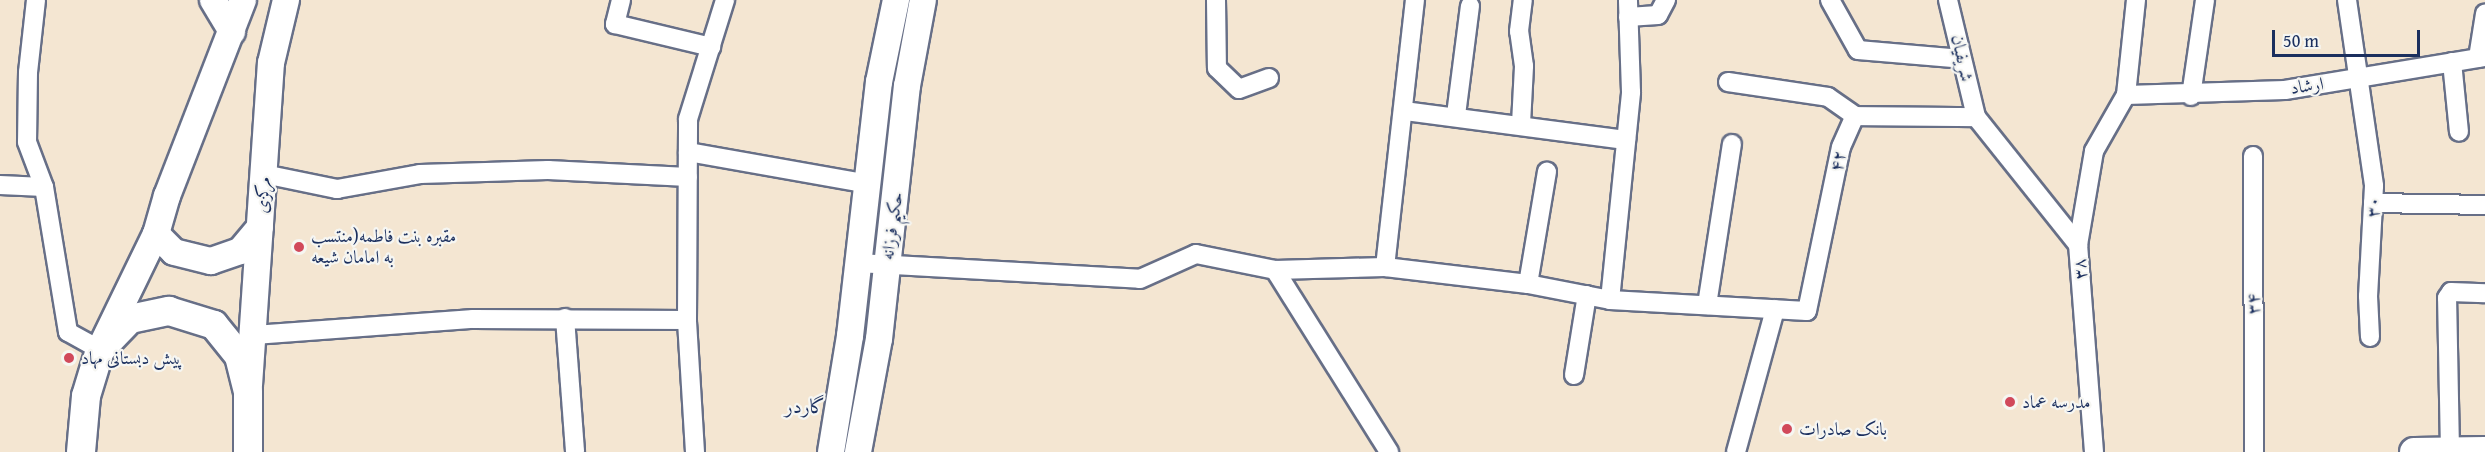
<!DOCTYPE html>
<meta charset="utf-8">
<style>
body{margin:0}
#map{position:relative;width:2485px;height:452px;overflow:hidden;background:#f4e6d2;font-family:"Gentium Book Plus",Amiri,serif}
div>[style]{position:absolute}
.roads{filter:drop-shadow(2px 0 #676f87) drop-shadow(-2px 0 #676f87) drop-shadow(0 2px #676f87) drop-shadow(0 -2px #676f87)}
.street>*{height:18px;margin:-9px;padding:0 9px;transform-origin:9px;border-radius:9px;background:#fff}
.secondary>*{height:26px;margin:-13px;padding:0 13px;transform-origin:13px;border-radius:13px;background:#fff}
.primary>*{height:28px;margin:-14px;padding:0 14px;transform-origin:14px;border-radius:14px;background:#fff}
.dots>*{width:16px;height:16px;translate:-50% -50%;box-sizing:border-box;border:3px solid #f6f6f2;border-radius:50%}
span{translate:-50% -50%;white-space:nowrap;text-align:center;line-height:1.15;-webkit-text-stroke:4.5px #f6f6f2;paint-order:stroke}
.street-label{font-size:18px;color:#1b2f5e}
.poi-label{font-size:18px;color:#1b2f5e}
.left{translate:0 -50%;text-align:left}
.neighbourhood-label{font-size:20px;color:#1b2f5e}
.scale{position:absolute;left:2272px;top:30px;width:148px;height:27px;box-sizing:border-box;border:3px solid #1b2f5e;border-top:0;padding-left:8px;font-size:18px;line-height:21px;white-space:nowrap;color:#1b2f5e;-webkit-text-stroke:4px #f6f6f2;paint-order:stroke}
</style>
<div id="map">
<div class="roads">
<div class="street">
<div style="left:36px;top:0;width:72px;rotate:96.3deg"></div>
<div style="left:28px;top:72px;width:70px;rotate:90.8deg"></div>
<div style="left:27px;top:142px;width:48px;rotate:69.3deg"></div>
<div style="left:44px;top:187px;width:147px;rotate:80.6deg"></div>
<div style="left:68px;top:332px;width:37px;rotate:29deg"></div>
<div style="left:621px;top:0;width:25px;rotate:104deg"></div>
<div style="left:615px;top:24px;width:99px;rotate:13.5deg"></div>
<div style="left:1216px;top:0;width:68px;rotate:89.2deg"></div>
<div style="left:1217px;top:68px;width:30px;rotate:44deg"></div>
<div style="left:1239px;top:89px;width:32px;rotate:-20deg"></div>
<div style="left:1830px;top:0;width:57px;rotate:60.8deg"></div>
<div style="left:1858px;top:50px;width:104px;rotate:4.9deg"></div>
<div style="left:1948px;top:0;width:120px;rotate:76.5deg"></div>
<div style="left:1976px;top:117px;width:164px;rotate:51.4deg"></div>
<div style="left:2347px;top:0;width:188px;rotate:81.7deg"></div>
<div style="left:2374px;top:186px;width:110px;rotate:93.1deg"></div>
<div style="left:2368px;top:296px;width:41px;rotate:87.2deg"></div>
<div style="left:1628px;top:17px;width:30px;rotate:-4deg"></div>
<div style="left:1658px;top:15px;width:17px;rotate:-62deg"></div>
<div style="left:2478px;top:58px;width:45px;rotate:-81deg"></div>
<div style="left:2452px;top:62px;width:70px;rotate:84.3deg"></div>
<div style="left:1728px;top:82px;width:101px;rotate:8.5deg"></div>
<div style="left:1828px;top:97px;width:33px;rotate:35deg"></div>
<div style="left:2126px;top:95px;width:159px;rotate:-1.8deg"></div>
<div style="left:2285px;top:90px;width:203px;rotate:-9.4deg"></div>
<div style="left:2191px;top:96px;width:97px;rotate:-81.7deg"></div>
<div style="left:1405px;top:111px;width:223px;rotate:7.5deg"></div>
<div style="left:1456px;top:115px;width:110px;rotate:-82.7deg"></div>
<div style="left:1521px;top:124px;width:58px;rotate:-87deg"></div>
<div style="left:1524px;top:66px;width:35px;rotate:-98deg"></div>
<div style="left:1519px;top:31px;width:31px;rotate:-83deg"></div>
<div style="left:688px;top:152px;width:184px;rotate:10deg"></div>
<div style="left:2253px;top:156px;width:296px;rotate:89.8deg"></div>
<div style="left:264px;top:174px;width:75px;rotate:11.6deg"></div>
<div style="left:337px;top:189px;width:84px;rotate:-10.2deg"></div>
<div style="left:420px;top:174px;width:128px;rotate:-1.8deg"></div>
<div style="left:548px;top:170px;width:140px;rotate:2.9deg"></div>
<div style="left:0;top:185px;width:44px;rotate:2.6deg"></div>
<div style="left:2373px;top:203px;width:112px;rotate:1deg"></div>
<div style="left:858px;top:263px;width:282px;rotate:3.2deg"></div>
<div style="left:1140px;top:279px;width:61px;rotate:-24.1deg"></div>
<div style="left:1196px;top:254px;width:81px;rotate:11.4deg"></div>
<div style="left:1275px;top:270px;width:110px;rotate:-1.6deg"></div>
<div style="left:1385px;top:267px;width:144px;rotate:6.8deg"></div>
<div style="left:1528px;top:284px;width:84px;rotate:11deg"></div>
<div style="left:1610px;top:300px;width:197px;rotate:3.2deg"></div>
<div style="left:1807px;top:311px;width:167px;rotate:-78.3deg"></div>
<div style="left:1841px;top:147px;width:34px;rotate:-66deg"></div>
<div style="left:1855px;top:116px;width:121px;rotate:0.5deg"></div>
<div style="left:1385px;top:267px;width:269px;rotate:-83.6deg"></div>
<div style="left:1275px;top:270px;width:215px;rotate:57.9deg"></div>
<div style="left:1528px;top:284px;width:114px;rotate:-80.4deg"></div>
<div style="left:1610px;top:300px;width:209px;rotate:-84.2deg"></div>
<div style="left:1631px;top:92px;width:92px;rotate:-91.9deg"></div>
<div style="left:1707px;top:305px;width:163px;rotate:-81.2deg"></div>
<div style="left:565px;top:318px;width:134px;rotate:85.7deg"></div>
<div style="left:254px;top:335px;width:220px;rotate:-4.2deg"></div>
<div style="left:473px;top:319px;width:214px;rotate:0.3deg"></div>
<div style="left:1574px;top:375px;width:81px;rotate:-80.8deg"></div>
<div style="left:2450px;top:451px;width:153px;rotate:-91.1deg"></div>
<div style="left:2447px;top:298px;width:7px;rotate:-56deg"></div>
<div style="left:2451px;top:292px;width:34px;rotate:2deg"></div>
<div style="left:695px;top:452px;width:132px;rotate:-93.5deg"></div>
<div style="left:687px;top:320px;width:201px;rotate:-89.7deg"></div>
<div style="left:688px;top:119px;width:125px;rotate:-72.7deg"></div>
<div style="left:1736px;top:452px;width:148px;rotate:-74.7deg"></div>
<div style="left:2094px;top:452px;width:208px;rotate:-94.4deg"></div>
<div style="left:2078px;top:245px;width:95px;rotate:-80.3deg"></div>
<div style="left:2094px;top:151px;width:64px;rotate:-60.3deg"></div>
<div style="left:2126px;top:95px;width:96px;rotate:-84deg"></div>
</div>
<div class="secondary">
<div style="left:213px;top:0;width:37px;rotate:59deg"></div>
<div style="left:156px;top:234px;width:25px;rotate:45deg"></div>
<div style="left:174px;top:252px;width:38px;rotate:14deg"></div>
<div style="left:211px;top:261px;width:31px;rotate:-19deg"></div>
<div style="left:240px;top:251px;width:31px;rotate:-50deg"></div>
<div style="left:103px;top:343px;width:121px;rotate:-64.1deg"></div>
<div style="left:156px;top:234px;width:40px;rotate:-74deg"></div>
<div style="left:167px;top:196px;width:210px;rotate:-68.8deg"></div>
<div style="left:249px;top:385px;width:323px;rotate:-86.1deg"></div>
<div style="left:271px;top:63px;width:65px;rotate:-76.6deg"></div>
<div style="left:831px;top:452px;width:118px;rotate:-80.7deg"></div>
<div style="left:850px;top:336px;width:256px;rotate:-83.5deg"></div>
<div style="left:879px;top:82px;width:84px;rotate:-78.3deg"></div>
<div style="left:858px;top:452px;width:115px;rotate:-79.5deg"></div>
<div style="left:879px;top:339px;width:255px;rotate:-83.7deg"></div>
<div style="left:907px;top:86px;width:87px;rotate:-79.5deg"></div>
</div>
<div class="primary">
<div style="left:81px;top:452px;width:56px;rotate:-84.9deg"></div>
<div style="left:86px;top:396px;width:48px;rotate:-73.1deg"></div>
<div style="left:100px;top:350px;width:43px;rotate:-45.9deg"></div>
<div style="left:130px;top:319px;width:40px;rotate:-12deg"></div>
<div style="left:169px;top:311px;width:47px;rotate:17.3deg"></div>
<div style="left:214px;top:325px;width:40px;rotate:51deg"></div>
<div style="left:239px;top:356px;width:36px;rotate:76deg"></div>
<div style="left:248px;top:391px;width:61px;rotate:90deg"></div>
<div style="left:2414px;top:452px;width:71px;rotate:-0.8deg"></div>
</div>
</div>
<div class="dots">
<div style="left:299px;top:247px;background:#d1495b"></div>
<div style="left:69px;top:358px;background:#d1495b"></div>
<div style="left:2010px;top:402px;background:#d1495b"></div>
<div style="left:1787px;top:429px;background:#d1495b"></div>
</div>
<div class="street-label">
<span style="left:1962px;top:58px;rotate:77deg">شریفیان</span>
<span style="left:2307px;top:86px;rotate:-8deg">ارشاد</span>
<span style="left:1838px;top:161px;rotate:-77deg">۴۲</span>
<span style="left:263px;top:195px;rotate:-86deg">مرکزی</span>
<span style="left:2373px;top:207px;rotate:-86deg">۳۰</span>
<span style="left:892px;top:226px;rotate:-82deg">حکیم فرزانه</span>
<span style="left:2080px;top:269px;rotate:-95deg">۳۸</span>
<span style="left:2253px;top:304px;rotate:-90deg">۳۴</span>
</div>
<div class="poi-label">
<span class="left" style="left:311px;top:247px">مقبره بنت فاطمه(منتسب<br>به امامان شیعه</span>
<span class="left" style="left:81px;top:358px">پیش دبستانی مهاد</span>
<span class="left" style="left:2022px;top:402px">مدرسه عماد</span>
<span class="left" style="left:1799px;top:429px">بانک صادرات</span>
</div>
<div class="neighbourhood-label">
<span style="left:805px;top:405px">گاردر</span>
</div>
<div class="scale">50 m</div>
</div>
